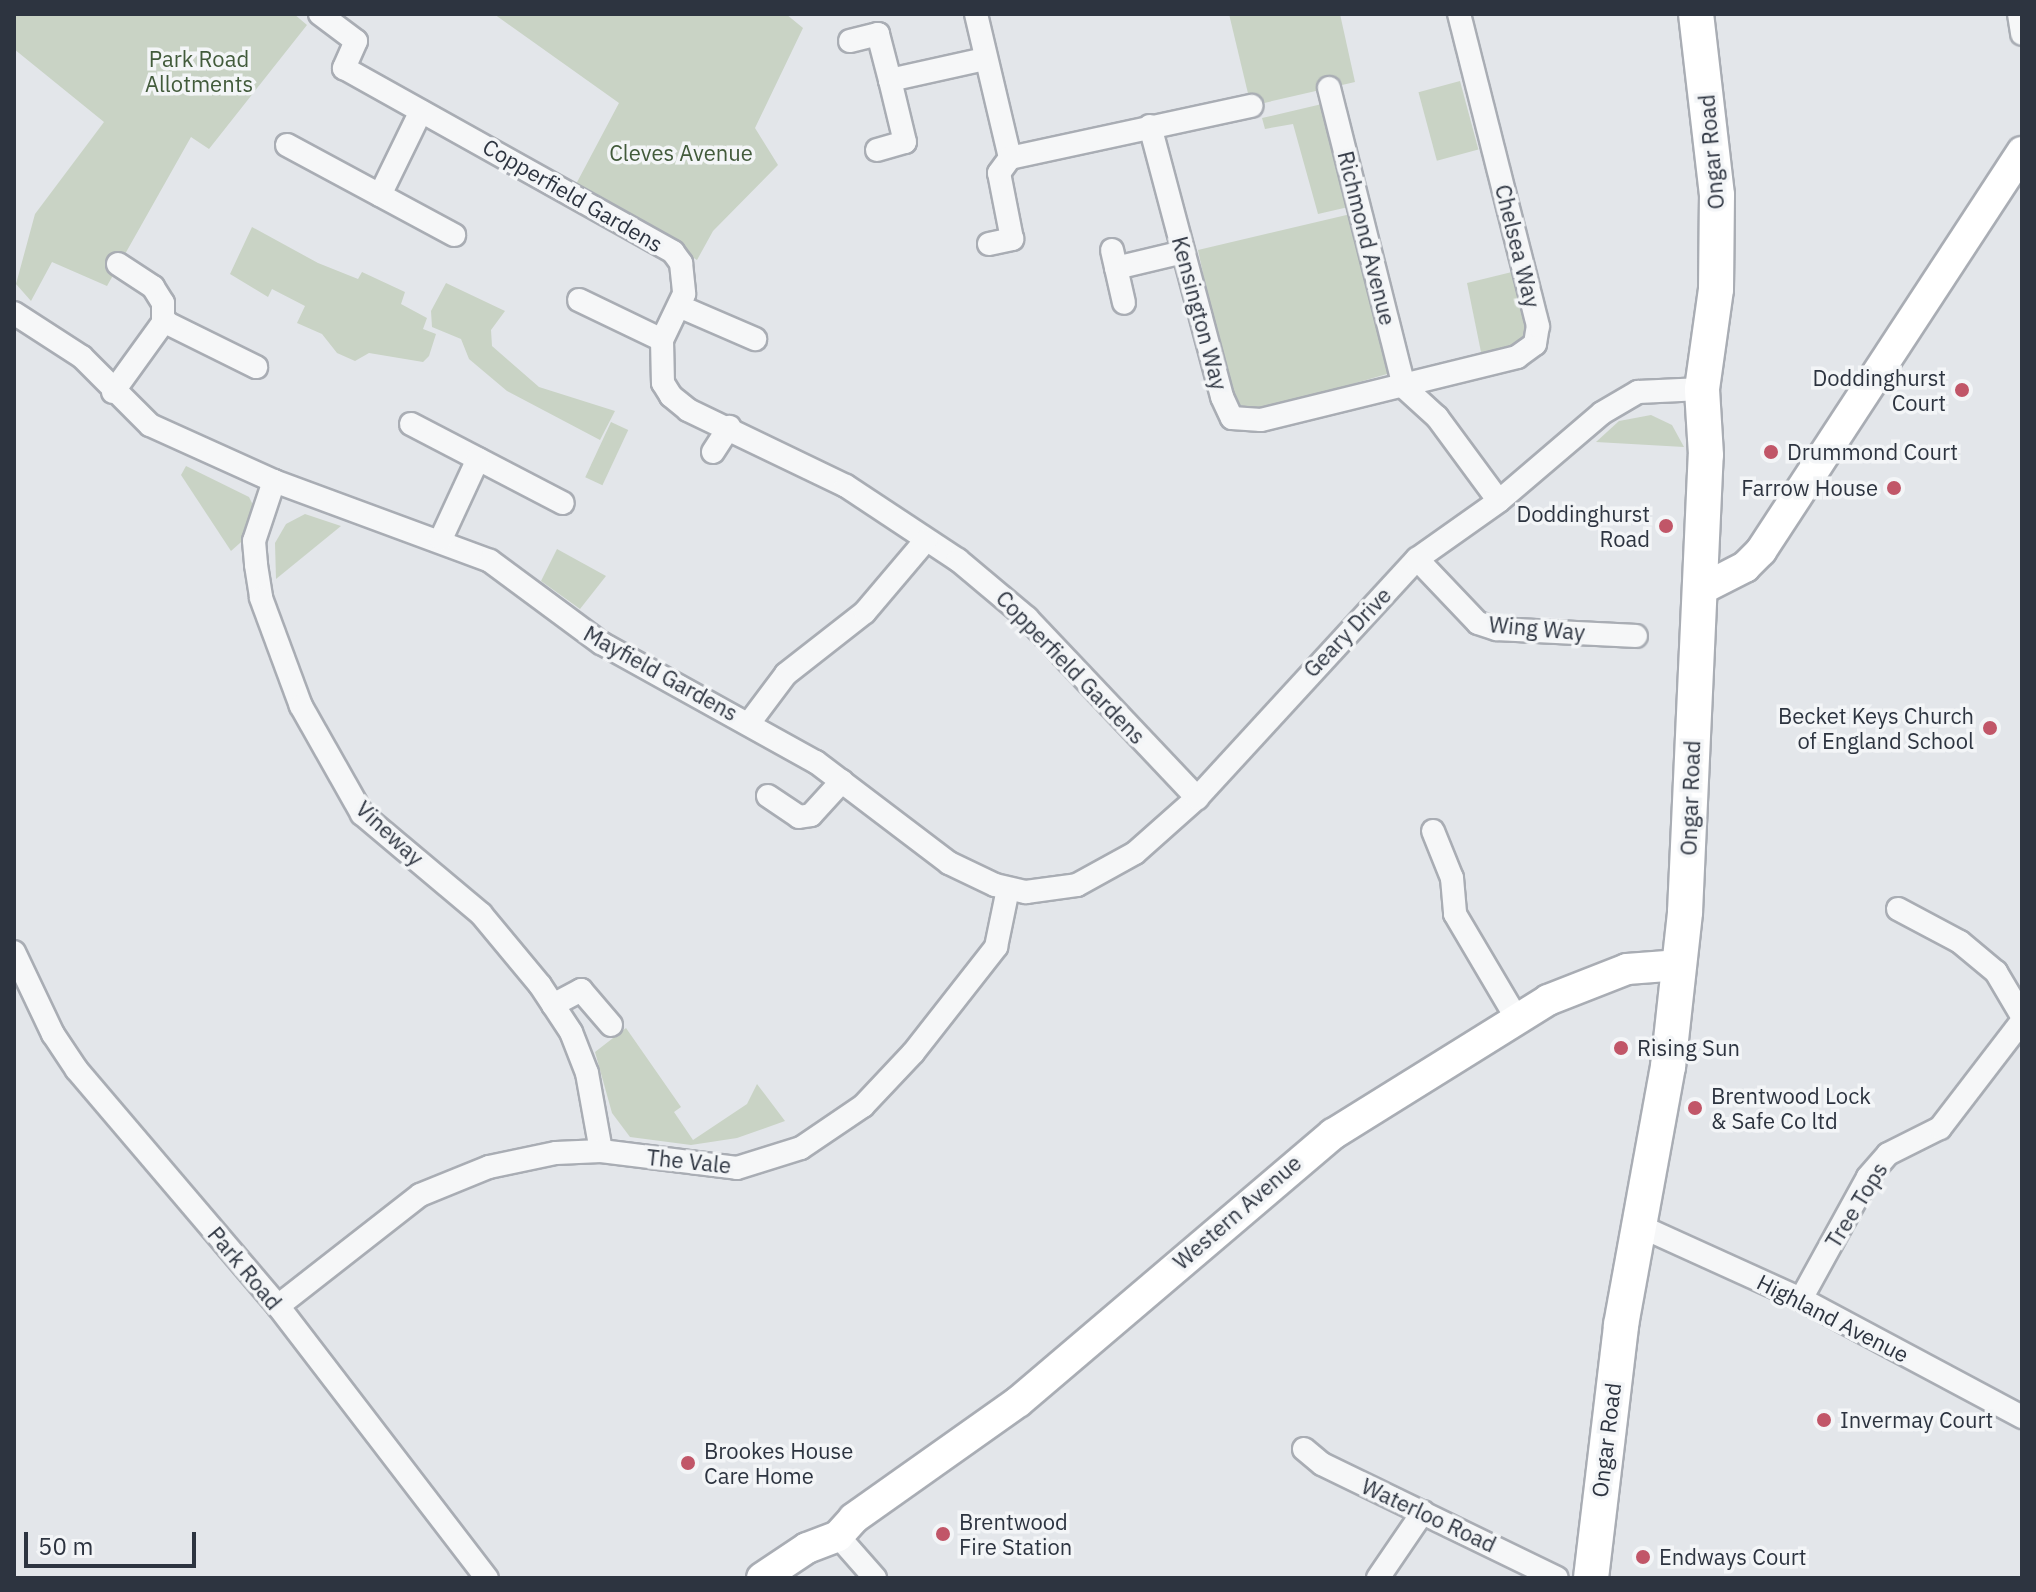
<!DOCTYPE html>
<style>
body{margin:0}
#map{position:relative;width:2036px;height:1592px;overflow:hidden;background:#e3e6ea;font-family:"IBM Plex Sans",sans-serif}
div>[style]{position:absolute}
.green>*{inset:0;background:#c9d3c5;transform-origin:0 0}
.roads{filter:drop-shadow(2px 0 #a9adb4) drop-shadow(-2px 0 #a9adb4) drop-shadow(0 2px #a9adb4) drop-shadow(0 -2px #a9adb4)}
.street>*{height:22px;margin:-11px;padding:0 11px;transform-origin:11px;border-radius:11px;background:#f6f7f8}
.secondary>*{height:30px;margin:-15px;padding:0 15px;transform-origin:15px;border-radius:15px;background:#fff}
.primary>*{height:34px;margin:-17px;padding:0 17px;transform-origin:17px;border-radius:17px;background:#fff}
.dots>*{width:22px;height:22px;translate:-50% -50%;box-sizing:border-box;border:4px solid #f3f5f7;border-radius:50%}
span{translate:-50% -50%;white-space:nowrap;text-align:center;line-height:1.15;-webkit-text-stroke:7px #f3f5f7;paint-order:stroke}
.park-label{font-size:22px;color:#425b3b}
.street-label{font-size:22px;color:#2d3440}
.poi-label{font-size:22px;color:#2d3440}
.right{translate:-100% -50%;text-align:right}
.left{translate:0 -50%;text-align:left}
.frame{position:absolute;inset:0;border:16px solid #2d3440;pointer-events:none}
.scale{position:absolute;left:24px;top:1532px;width:172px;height:36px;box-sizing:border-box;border:4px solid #2d3440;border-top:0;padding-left:10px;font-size:24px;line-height:28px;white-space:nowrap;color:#2d3440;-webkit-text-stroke:6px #f3f5f7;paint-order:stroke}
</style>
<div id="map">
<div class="green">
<div style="clip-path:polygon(14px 14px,294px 14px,307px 25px,209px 149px,191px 137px,107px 286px,52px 262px,31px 301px,16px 284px,35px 214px,104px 122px,14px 49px)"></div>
<div style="clip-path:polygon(494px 14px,786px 14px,803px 28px,755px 128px,778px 165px,713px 231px,697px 260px,575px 186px,619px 103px)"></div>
<div style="clip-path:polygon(1229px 14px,1340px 14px,1355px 82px,1251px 106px)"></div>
<div style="left:1460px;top:81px;width:71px;height:43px;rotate:75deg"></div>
<div style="clip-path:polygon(1322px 104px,1357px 205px,1318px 214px,1293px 124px,1265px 129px,1262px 118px)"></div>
<div style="clip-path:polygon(1355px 213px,1390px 367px,1387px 374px,1262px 410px,1236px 404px,1228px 392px,1198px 250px)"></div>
<div style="clip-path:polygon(252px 227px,318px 263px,358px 279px,362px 272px,405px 292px,401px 304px,427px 318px,423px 329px,436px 334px,429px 356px,423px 362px,369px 353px,355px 361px,337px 353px,322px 334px,297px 323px,305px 306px,272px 289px,268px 297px,230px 274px)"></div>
<div style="clip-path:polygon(1516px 271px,1529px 330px,1523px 344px,1482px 357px,1467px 283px)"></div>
<div style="clip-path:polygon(446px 283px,505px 311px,491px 330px,492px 346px,539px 387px,615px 411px,600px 440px,507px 391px,469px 359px,461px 339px,432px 327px,431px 311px)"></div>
<div style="clip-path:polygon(1651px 415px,1672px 425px,1684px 447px,1596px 442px,1619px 421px)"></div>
<div style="left:611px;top:422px;width:19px;height:61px;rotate:25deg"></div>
<div style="clip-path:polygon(186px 466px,249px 497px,255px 509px,249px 535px,231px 551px,181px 475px)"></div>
<div style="clip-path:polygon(305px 514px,341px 526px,276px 579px,275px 543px,286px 524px)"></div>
<div style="clip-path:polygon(557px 549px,606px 576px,580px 609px,541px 581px)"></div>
<div style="clip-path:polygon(626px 1028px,681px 1107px,674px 1112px,693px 1140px,747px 1104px,757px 1084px,785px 1121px,737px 1138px,691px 1145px,630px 1137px,612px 1113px,595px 1052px)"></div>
</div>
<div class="roads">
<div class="street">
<div style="left:320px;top:14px;width:45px;rotate:36.9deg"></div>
<div style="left:356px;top:41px;width:30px;rotate:114deg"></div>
<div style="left:344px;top:68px;width:377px;rotate:29.2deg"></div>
<div style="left:673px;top:252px;width:14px;rotate:54deg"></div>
<div style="left:681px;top:263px;width:31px;rotate:84deg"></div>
<div style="left:684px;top:294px;width:51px;rotate:115.6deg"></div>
<div style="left:662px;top:340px;width:43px;rotate:88.7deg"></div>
<div style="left:663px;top:383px;width:15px;rotate:58deg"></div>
<div style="left:671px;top:396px;width:22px;rotate:39deg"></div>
<div style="left:688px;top:410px;width:175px;rotate:25.7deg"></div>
<div style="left:846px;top:486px;width:134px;rotate:33.5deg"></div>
<div style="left:958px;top:560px;width:90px;rotate:40deg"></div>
<div style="left:1027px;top:618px;width:248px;rotate:46.6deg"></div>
<div style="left:976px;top:14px;width:148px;rotate:76.7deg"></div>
<div style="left:1010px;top:158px;width:247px;rotate:-12.2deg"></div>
<div style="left:2019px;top:14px;width:20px;rotate:81deg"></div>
<div style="left:850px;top:41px;width:29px;rotate:-14deg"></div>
<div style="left:878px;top:34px;width:48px;rotate:75.4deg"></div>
<div style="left:1329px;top:88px;width:308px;rotate:75.9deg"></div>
<div style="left:1150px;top:126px;width:280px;rotate:75.1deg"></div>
<div style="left:1222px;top:397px;width:23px;rotate:65deg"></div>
<div style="left:1232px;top:418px;width:29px;rotate:4deg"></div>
<div style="left:1261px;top:420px;width:264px;rotate:-13.8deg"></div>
<div style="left:1517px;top:357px;width:22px;rotate:-36deg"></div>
<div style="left:1535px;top:344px;width:18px;rotate:-81deg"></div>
<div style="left:1538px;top:326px;width:322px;rotate:-104.2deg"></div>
<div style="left:287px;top:145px;width:190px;rotate:28.3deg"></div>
<div style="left:877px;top:150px;width:29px;rotate:-16deg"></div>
<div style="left:905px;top:142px;width:64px;rotate:-103.6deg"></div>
<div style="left:890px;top:80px;width:97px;rotate:-12.5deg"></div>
<div style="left:380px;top:195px;width:93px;rotate:-64deg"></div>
<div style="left:989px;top:244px;width:24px;rotate:-12deg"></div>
<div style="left:1012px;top:239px;width:67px;rotate:-101.1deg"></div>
<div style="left:999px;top:173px;width:19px;rotate:-54deg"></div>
<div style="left:1112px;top:250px;width:54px;rotate:77.2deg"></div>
<div style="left:118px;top:264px;width:42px;rotate:33.3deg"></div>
<div style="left:153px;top:287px;width:19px;rotate:58deg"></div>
<div style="left:163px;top:303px;width:18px;rotate:90deg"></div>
<div style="left:163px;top:321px;width:104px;rotate:26.3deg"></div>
<div style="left:1116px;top:268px;width:69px;rotate:-13.4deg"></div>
<div style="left:579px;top:300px;width:92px;rotate:25.7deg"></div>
<div style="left:681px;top:307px;width:81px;rotate:23.4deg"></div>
<div style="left:14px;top:313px;width:81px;rotate:32.9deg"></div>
<div style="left:82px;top:357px;width:96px;rotate:45deg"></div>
<div style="left:150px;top:425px;width:136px;rotate:24.3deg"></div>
<div style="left:274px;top:481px;width:230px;rotate:20.3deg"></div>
<div style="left:490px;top:561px;width:138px;rotate:36.5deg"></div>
<div style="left:601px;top:643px;width:246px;rotate:29deg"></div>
<div style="left:816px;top:762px;width:167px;rotate:37.2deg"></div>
<div style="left:949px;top:863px;width:51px;rotate:25.6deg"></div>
<div style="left:995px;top:885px;width:32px;rotate:13deg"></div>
<div style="left:1026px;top:892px;width:51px;rotate:-7.8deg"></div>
<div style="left:1077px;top:885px;width:66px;rotate:-28.9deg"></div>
<div style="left:1135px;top:853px;width:83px;rotate:-41.6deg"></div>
<div style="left:1197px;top:798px;width:325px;rotate:-47.4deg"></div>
<div style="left:1417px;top:559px;width:100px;rotate:-35.3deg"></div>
<div style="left:1499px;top:501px;width:135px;rotate:-40.5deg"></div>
<div style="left:1602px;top:413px;width:42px;rotate:-30.3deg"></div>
<div style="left:1638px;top:392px;width:64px;rotate:-2.7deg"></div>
<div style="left:1404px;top:387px;width:45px;rotate:42.3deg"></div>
<div style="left:1437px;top:417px;width:104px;rotate:53.6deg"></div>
<div style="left:113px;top:392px;width:89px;rotate:-54.2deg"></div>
<div style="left:411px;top:424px;width:171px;rotate:27.5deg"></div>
<div style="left:713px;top:452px;width:30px;rotate:-57deg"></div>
<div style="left:274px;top:481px;width:63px;rotate:108.4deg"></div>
<div style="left:254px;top:541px;width:24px;rotate:85deg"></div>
<div style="left:256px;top:565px;width:33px;rotate:81deg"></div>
<div style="left:261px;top:598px;width:115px;rotate:69.7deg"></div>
<div style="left:301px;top:706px;width:124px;rotate:60.5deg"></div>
<div style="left:362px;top:814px;width:155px;rotate:40deg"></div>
<div style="left:481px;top:914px;width:92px;rotate:50.3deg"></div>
<div style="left:540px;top:985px;width:56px;rotate:56.6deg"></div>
<div style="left:571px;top:1032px;width:44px;rotate:68.7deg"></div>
<div style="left:587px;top:1073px;width:79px;rotate:79.8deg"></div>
<div style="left:441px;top:539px;width:88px;rotate:-65.2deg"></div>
<div style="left:1417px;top:559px;width:88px;rotate:46.4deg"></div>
<div style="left:1478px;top:623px;width:20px;rotate:18deg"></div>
<div style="left:1497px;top:629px;width:139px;rotate:2.9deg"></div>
<div style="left:750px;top:722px;width:60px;rotate:-53.1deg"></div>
<div style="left:786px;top:674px;width:100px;rotate:-38.1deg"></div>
<div style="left:865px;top:612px;width:94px;rotate:-49.7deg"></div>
<div style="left:768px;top:796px;width:37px;rotate:34deg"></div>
<div style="left:799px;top:817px;width:12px;rotate:-9deg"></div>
<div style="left:811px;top:815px;width:46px;rotate:-47.6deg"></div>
<div style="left:1433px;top:831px;width:51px;rotate:68deg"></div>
<div style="left:1452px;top:878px;width:36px;rotate:85deg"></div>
<div style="left:1455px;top:914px;width:120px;rotate:59.4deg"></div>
<div style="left:1898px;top:909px;width:70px;rotate:28deg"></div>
<div style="left:1960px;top:942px;width:47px;rotate:39.8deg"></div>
<div style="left:1996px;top:972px;width:51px;rotate:59.4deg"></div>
<div style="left:14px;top:952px;width:91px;rotate:64.6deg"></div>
<div style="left:53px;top:1034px;width:43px;rotate:56.3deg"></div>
<div style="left:77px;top:1070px;width:310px;rotate:49.6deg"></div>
<div style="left:278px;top:1306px;width:343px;rotate:52.5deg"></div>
<div style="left:553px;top:1005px;width:32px;rotate:-28deg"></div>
<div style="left:581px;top:990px;width:46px;rotate:49.4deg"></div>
<div style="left:1640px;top:1226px;width:177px;rotate:24.4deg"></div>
<div style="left:1801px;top:1299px;width:251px;rotate:28.1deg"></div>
<div style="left:1801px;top:1299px;width:139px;rotate:-61.2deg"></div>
<div style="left:1868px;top:1177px;width:30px;rotate:-49deg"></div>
<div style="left:1888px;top:1154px;width:58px;rotate:-26.6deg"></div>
<div style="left:1940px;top:1128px;width:135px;rotate:-52.5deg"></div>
<div style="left:278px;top:1306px;width:180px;rotate:-38deg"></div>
<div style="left:420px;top:1195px;width:74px;rotate:-22.1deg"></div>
<div style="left:489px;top:1167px;width:68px;rotate:-11.8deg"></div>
<div style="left:556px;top:1153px;width:45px;rotate:-2.5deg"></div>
<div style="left:601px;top:1151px;width:137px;rotate:7.1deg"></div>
<div style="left:737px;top:1168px;width:67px;rotate:-17.4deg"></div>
<div style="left:801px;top:1148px;width:75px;rotate:-34.1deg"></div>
<div style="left:863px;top:1106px;width:73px;rotate:-46.7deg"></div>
<div style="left:913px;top:1053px;width:135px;rotate:-51.9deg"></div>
<div style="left:996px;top:947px;width:59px;rotate:-78.3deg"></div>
<div style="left:1304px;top:1449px;width:23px;rotate:40deg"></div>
<div style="left:1322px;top:1464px;width:261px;rotate:25.9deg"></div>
<div style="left:838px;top:1536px;width:56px;rotate:48.6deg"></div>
<div style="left:1378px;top:1578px;width:80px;rotate:-55.7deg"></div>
</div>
<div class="secondary">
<div style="left:1698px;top:591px;width:53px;rotate:-27.1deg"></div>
<div style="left:1745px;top:567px;width:23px;rotate:-45deg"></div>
<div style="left:1761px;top:551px;width:477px;rotate:-56.8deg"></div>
<div style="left:762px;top:1578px;width:54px;rotate:-33.7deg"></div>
<div style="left:807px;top:1548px;width:33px;rotate:-21deg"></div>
<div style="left:838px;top:1536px;width:24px;rotate:-48deg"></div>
<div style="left:854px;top:1518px;width:201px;rotate:-35.3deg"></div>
<div style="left:1018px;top:1402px;width:414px;rotate:-40.4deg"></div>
<div style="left:1333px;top:1134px;width:253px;rotate:-31.9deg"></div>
<div style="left:1548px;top:1000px;width:85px;rotate:-21.4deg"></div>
<div style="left:1627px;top:969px;width:53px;rotate:-4.3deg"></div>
</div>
<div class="primary">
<div style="left:1591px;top:1578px;width:255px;rotate:-83.2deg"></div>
<div style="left:1621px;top:1325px;width:262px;rotate:-79.7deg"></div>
<div style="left:1668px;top:1067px;width:156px;rotate:-83.7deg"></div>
<div style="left:1685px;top:912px;width:457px;rotate:-87.4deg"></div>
<div style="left:1706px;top:455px;width:66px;rotate:-93.5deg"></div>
<div style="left:1702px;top:389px;width:101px;rotate:-82deg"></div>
<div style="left:1716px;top:289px;width:94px;rotate:-89.4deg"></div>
<div style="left:1717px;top:195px;width:182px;rotate:-96.6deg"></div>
</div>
</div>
<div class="dots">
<div style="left:1962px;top:390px;background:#c15668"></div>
<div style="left:1771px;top:452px;background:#c15668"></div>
<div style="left:1894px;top:488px;background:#c15668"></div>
<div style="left:1666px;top:526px;background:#c15668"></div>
<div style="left:1990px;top:728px;background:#c15668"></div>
<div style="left:1621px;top:1048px;background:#c15668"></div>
<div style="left:1695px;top:1108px;background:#c15668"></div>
<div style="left:1824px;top:1420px;background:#c15668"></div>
<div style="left:688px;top:1463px;background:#c15668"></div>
<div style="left:943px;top:1534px;background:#c15668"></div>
<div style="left:1643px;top:1557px;background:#c15668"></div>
</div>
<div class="park-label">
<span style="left:199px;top:71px">Park Road<br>Allotments</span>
<span style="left:681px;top:153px">Cleves Avenue</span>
</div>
<div class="street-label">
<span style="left:1711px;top:152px;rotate:-95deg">Ongar Road</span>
<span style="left:573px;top:195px;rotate:30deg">Copperfield Gardens</span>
<span style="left:1367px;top:238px;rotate:76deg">Richmond Avenue</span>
<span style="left:1518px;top:246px;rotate:76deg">Chelsea Way</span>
<span style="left:1200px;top:313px;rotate:75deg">Kensington Way</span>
<span style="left:1537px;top:628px;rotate:5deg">Wing Way</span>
<span style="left:1347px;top:632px;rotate:-46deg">Geary Drive</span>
<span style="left:1071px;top:667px;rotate:46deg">Copperfield Gardens</span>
<span style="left:661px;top:673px;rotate:29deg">Mayfield Gardens</span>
<span style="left:1690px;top:798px;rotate:-88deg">Ongar Road</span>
<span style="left:390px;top:833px;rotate:43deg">Vineway</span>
<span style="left:689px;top:1161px;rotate:6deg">The Vale</span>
<span style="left:1856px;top:1205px;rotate:-58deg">Tree Tops</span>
<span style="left:1237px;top:1212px;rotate:-41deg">Western Avenue</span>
<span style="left:245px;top:1268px;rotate:50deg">Park Road</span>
<span style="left:1833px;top:1318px;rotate:27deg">Highland Avenue</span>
<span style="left:1606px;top:1440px;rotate:-83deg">Ongar Road</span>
<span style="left:1429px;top:1515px;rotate:25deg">Waterloo Road</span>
</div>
<div class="poi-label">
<span class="right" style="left:1946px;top:390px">Doddinghurst<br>Court</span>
<span class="left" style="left:1787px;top:452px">Drummond Court</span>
<span class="right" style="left:1878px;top:488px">Farrow House</span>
<span class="right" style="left:1650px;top:526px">Doddinghurst<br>Road</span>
<span class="right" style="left:1974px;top:728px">Becket Keys Church<br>of England School</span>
<span class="left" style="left:1637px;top:1048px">Rising Sun</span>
<span class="left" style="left:1711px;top:1108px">Brentwood Lock<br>&amp; Safe Co ltd</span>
<span class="left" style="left:1840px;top:1420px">Invermay Court</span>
<span class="left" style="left:704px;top:1463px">Brookes House<br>Care Home</span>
<span class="left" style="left:959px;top:1534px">Brentwood<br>Fire Station</span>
<span class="left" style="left:1659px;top:1557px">Endways Court</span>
</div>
<div class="frame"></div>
<div class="scale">50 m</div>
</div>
